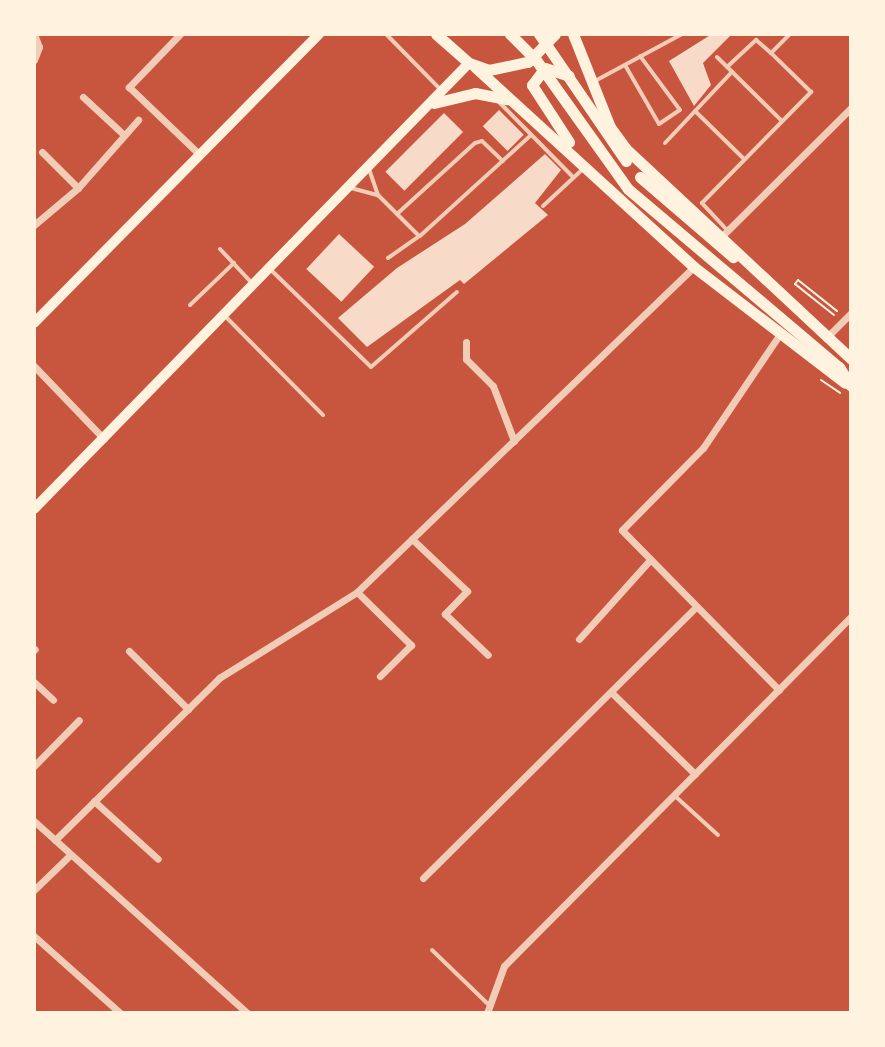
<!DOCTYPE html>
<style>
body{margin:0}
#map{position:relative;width:885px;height:1047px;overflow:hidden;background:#c8553d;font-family:"Source Sans 3",sans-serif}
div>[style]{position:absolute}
.building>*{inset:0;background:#f7dbc8;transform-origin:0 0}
.path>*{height:2px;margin:-1px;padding:0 1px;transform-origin:1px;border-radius:1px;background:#fff3e0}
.service>*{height:4px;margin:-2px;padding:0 2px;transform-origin:2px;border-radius:2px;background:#f1ccb7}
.minor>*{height:7px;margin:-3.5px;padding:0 3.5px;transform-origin:3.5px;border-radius:3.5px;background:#f1ccb7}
.secondary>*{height:10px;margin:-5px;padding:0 5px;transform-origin:5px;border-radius:5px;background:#fff3e0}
.primary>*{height:11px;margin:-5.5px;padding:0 5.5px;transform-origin:5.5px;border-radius:5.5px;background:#fff3e0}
span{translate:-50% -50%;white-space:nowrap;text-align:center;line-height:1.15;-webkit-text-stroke:8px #fff3e0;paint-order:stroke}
.frame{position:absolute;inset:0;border:36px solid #fff3e0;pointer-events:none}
</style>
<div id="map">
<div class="building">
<div style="clip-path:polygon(712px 34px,732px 34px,703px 63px,711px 85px,694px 106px,669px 61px)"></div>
<div style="left:499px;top:110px;width:35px;height:23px;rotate:45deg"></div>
<div style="left:444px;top:113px;width:27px;height:83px;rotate:45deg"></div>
<div style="clip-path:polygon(545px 154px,561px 170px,535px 203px,548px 215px,464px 284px,460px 280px,367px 347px,338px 318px,397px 268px,465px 224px)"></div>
<div style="left:339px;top:234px;width:48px;height:48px;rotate:43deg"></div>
</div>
<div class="path">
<div style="left:834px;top:315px;width:50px;rotate:-141.5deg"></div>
<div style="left:795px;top:284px;width:5px;rotate:-53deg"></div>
<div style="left:798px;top:280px;width:50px;rotate:38.5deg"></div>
<div style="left:821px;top:380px;width:23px;rotate:34deg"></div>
</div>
<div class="service">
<div style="left:386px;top:34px;width:80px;rotate:45.5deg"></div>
<div style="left:717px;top:57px;width:91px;rotate:44.6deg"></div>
<div style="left:625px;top:65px;width:68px;rotate:60deg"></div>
<div style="left:659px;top:124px;width:25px;rotate:-34deg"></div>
<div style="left:680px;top:110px;width:67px;rotate:-126.5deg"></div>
<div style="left:727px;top:67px;width:40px;rotate:-43deg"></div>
<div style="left:756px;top:40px;width:20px;rotate:41deg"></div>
<div style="left:595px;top:81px;width:99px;rotate:-28.4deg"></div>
<div style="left:498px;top:101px;width:105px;rotate:45.4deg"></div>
<div style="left:695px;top:111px;width:69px;rotate:44.4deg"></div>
<div style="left:665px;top:143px;width:98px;rotate:-46.7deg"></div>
<div style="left:369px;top:169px;width:28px;rotate:71deg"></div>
<div style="left:378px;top:195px;width:58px;rotate:45deg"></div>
<div style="left:351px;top:188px;width:28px;rotate:15deg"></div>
<div style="left:543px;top:206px;width:54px;rotate:-42.8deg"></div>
<div style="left:397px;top:214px;width:105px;rotate:-42.3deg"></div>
<div style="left:475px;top:143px;width:7px;rotate:-16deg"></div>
<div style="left:482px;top:141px;width:29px;rotate:44deg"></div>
<div style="left:727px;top:230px;width:37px;rotate:-133deg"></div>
<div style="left:702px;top:203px;width:156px;rotate:-45.5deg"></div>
<div style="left:811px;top:92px;width:56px;rotate:-135.7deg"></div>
<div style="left:771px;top:53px;width:27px;rotate:-45deg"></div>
<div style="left:220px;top:249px;width:45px;rotate:46.8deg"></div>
<div style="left:388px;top:258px;width:39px;rotate:-35deg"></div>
<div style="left:420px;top:236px;width:149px;rotate:-42.3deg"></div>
<div style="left:271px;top:270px;width:139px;rotate:44.1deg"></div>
<div style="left:371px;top:367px;width:114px;rotate:-41.1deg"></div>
<div style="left:190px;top:305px;width:61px;rotate:-43.7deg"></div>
<div style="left:226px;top:317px;width:138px;rotate:45.3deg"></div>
<div style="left:675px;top:796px;width:58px;rotate:42.2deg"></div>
<div style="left:432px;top:950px;width:81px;rotate:44deg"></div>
</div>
<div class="minor">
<div style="left:180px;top:34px;width:74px;rotate:133.9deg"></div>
<div style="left:129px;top:87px;width:98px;rotate:43.8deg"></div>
<div style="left:34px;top:60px;width:14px;rotate:-69deg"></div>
<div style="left:39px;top:47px;width:14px;rotate:-111deg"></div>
<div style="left:83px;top:97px;width:56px;rotate:42.8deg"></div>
<div style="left:42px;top:152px;width:51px;rotate:45deg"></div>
<div style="left:34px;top:225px;width:57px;rotate:-40.1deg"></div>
<div style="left:78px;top:188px;width:91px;rotate:-48.6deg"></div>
<div style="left:721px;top:237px;width:183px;rotate:-44.8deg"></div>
<div style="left:826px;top:338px;width:35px;rotate:-45deg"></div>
<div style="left:466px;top:342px;width:17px;rotate:90deg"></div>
<div style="left:466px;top:359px;width:38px;rotate:45deg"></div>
<div style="left:493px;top:386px;width:59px;rotate:69.1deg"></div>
<div style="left:34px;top:366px;width:101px;rotate:46.2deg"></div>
<div style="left:412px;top:539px;width:76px;rotate:43.4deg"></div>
<div style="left:467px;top:591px;width:32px;rotate:134deg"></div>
<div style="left:445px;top:614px;width:59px;rotate:43.6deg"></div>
<div style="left:357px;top:592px;width:76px;rotate:44.5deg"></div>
<div style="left:411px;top:645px;width:44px;rotate:135deg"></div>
<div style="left:579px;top:639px;width:103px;rotate:-48.1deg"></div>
<div style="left:34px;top:650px;width:1px;rotate:-45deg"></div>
<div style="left:129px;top:651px;width:83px;rotate:44.5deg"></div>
<div style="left:34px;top:682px;width:26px;rotate:43deg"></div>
<div style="left:779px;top:690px;width:224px;rotate:-134.5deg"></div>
<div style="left:622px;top:530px;width:115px;rotate:-45.4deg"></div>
<div style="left:703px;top:448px;width:138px;rotate:-56deg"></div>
<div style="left:612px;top:693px;width:116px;rotate:44.3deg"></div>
<div style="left:34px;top:766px;width:64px;rotate:-45.6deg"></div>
<div style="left:94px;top:801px;width:86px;rotate:42.2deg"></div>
<div style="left:34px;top:821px;width:287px;rotate:42deg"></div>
<div style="left:55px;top:840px;width:231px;rotate:-44.6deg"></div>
<div style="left:219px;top:678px;width:163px;rotate:-31.9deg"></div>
<div style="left:357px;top:592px;width:468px;rotate:-44deg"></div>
<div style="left:423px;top:878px;width:383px;rotate:-44.8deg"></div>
<div style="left:34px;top:890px;width:50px;rotate:-44.2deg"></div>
<div style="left:34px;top:936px;width:115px;rotate:41.8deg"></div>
<div style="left:487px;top:1013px;width:50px;rotate:-70.1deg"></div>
<div style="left:504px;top:966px;width:493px;rotate:-45.2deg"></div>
</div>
<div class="secondary">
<div style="left:34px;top:323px;width:406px;rotate:-45.4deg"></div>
<div style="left:34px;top:509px;width:623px;rotate:-45.72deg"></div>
</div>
<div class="primary">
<div style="left:436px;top:34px;width:44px;rotate:41.3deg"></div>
<div style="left:469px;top:63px;width:21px;rotate:19deg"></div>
<div style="left:489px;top:70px;width:40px;rotate:-12deg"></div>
<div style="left:528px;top:62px;width:39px;rotate:-46deg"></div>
<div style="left:510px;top:34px;width:37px;rotate:45deg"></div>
<div style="left:536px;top:60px;width:158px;rotate:54.5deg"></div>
<div style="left:628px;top:189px;width:276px;rotate:40.2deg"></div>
<div style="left:839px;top:367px;width:22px;rotate:58deg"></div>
<div style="left:539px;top:34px;width:154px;rotate:55.6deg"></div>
<div style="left:573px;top:34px;width:100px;rotate:68.3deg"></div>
<div style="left:610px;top:127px;width:26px;rotate:54deg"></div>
<div style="left:625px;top:148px;width:309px;rotate:43deg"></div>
<div style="left:475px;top:67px;width:297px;rotate:42.4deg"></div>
<div style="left:694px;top:267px;width:190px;rotate:37.5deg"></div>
<div style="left:434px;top:103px;width:42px;rotate:-13.7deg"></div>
<div style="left:475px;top:93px;width:33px;rotate:11deg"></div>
<div style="left:569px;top:142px;width:68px;rotate:-123deg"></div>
<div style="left:532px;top:85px;width:21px;rotate:-53deg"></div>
<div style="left:545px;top:68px;width:25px;rotate:18deg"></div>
<div style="left:640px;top:177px;width:123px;rotate:40.7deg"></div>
</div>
<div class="frame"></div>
</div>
